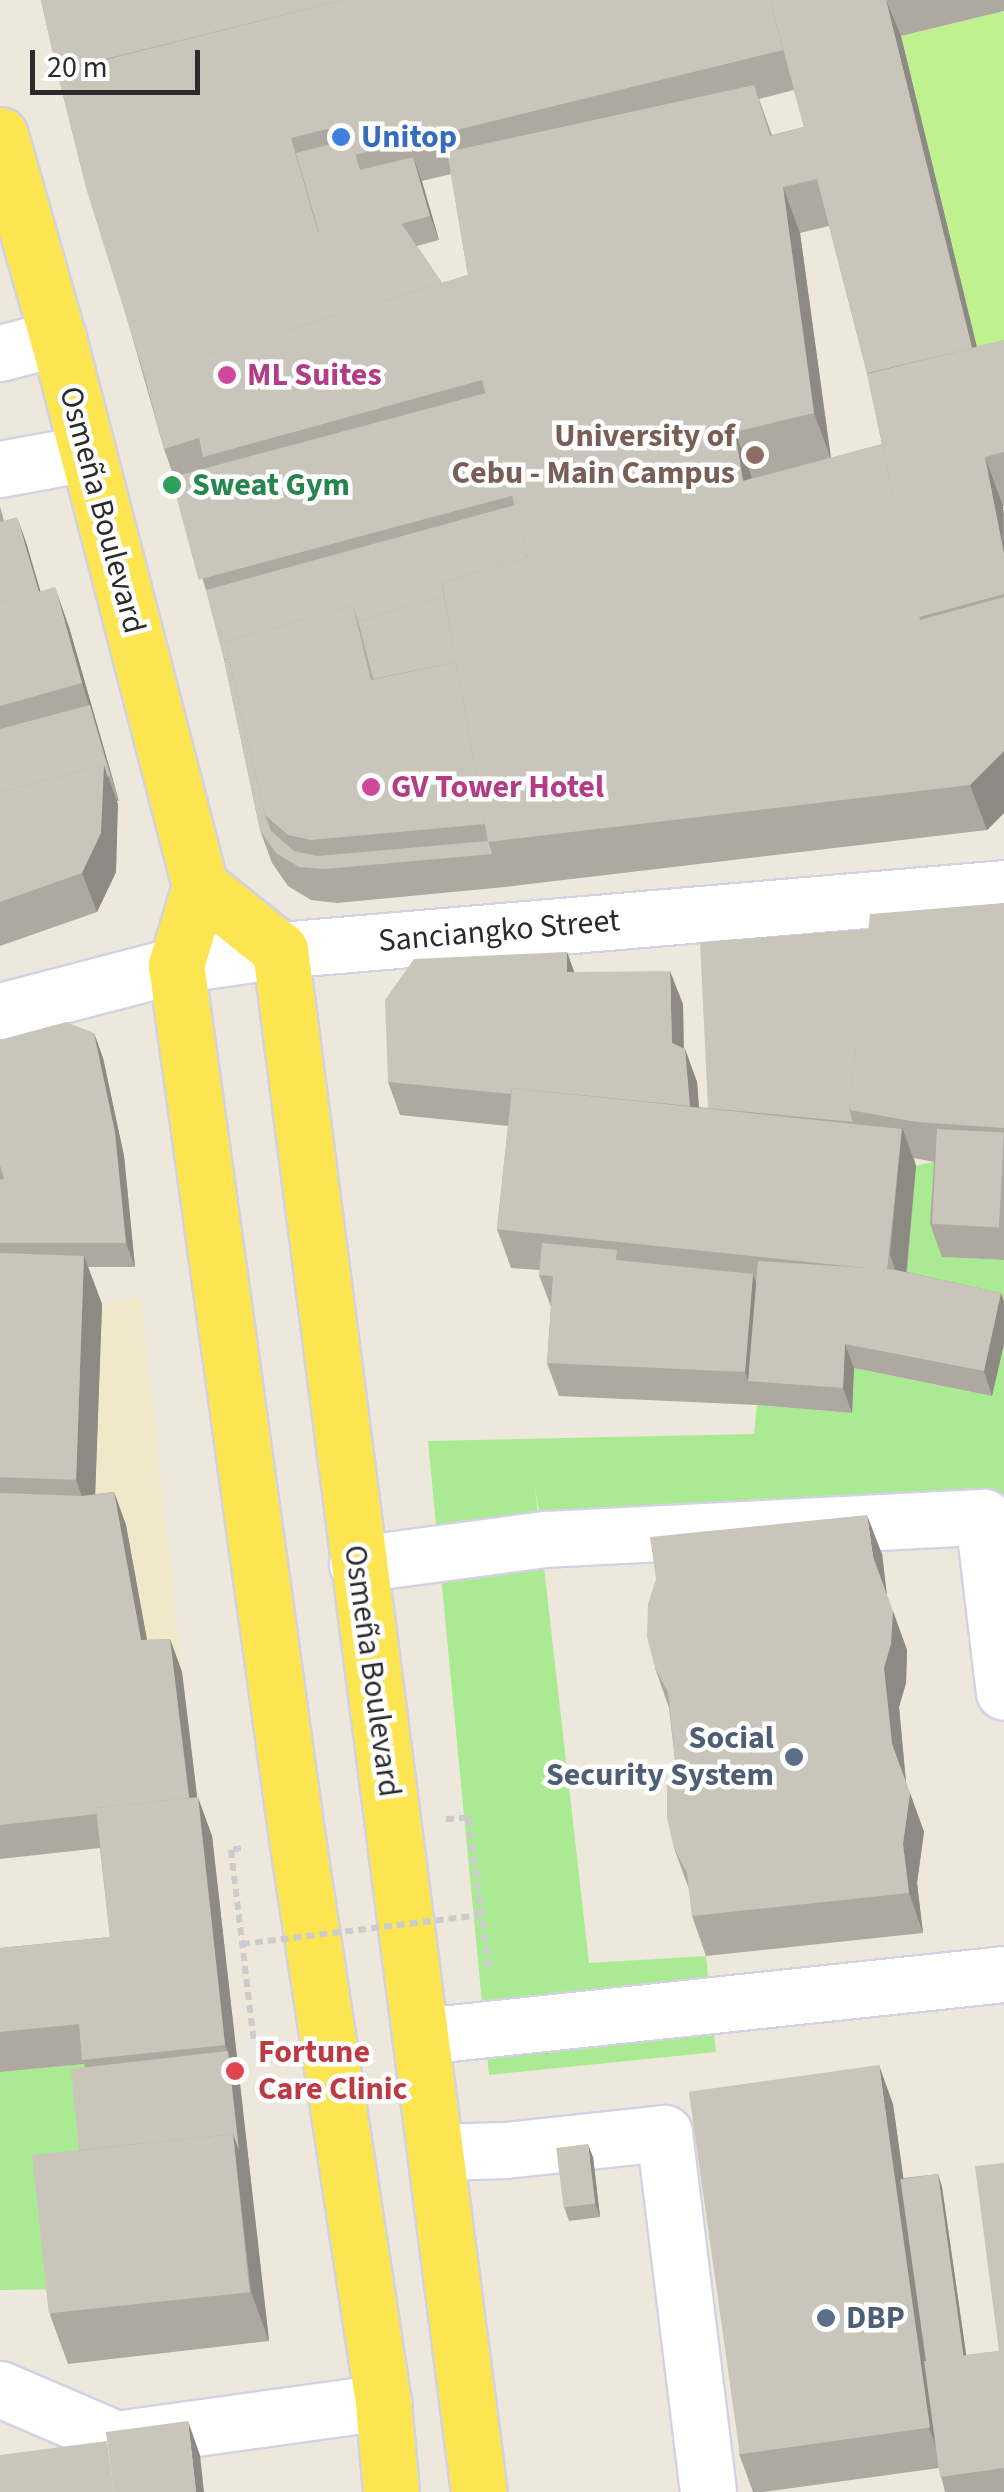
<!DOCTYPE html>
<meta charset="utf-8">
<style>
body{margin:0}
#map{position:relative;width:1004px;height:2492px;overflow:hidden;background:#eee8dc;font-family:"Source Sans 3",sans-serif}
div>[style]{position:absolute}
.education>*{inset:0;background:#f1e8c9}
.green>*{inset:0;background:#a9ea93}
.pitch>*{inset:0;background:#bff28e}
.path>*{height:6px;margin-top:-3px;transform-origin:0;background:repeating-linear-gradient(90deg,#ccc 0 8px,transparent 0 13px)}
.roads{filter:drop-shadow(2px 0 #d1d3e5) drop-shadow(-2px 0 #d1d3e5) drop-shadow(0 2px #d1d3e5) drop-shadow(0 -2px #d1d3e5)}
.minor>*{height:55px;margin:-27.5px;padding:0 27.5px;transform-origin:27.5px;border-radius:27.5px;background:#fff}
.major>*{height:55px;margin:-27.5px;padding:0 27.5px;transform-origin:27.5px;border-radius:27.5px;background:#fde451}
.path-bridge>*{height:6px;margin-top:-3px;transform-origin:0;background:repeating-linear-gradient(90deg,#ccc 0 8px,transparent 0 13px)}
.wall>*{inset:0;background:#ada9a1}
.shaded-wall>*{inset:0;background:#8d8a83}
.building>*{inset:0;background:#c9c5bb;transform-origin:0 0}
.dots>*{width:28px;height:28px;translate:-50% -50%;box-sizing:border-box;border:5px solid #fff;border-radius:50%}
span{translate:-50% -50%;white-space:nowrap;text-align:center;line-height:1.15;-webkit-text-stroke:9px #fff;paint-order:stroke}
.shop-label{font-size:32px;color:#366cbe;font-weight:700}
.left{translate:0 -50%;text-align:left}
.hotel-label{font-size:32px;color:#b23c85;font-weight:700}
.education-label{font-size:32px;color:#785e54;font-weight:700}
.right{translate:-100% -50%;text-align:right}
.leisure-label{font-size:32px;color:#27864d;font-weight:700}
.street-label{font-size:32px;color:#2b2b2b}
.service-label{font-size:32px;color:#4e5e75;font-weight:700}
.health-label{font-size:32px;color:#be3a42;font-weight:700}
.scale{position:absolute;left:30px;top:50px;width:170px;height:45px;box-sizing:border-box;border:5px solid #2b2b2b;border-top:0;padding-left:12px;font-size:30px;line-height:35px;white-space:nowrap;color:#2b2b2b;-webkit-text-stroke:8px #fff;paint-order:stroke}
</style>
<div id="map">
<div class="education">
<div style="clip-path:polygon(141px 1297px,182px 1672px,0 1672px,0 1301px,102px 1304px)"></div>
</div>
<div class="green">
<div style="clip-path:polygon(932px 1162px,949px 1162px,942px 1257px,1004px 1260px,1004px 1316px,904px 1294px,916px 1166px)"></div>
<div style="clip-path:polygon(1004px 1344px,1004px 1496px,986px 1491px,540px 1516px,535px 1488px,589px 1963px,706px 1956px,716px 2052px,489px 2075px,428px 1441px,754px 1434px,757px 1405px,851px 1413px,854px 1368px,992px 1396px)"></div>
<div style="clip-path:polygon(93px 2063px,93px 2200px,59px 2289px,0 2290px,0 2072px)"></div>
</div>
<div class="pitch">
<div style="clip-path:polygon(1004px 11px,1004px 394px,989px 397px,901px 36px)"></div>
</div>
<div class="path">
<div style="left:446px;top:1819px;width:22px;rotate:-3deg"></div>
<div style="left:468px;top:1818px;width:157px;rotate:81.9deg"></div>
<div style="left:241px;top:1848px;width:10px;rotate:169deg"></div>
<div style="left:231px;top:1850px;width:194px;rotate:83.2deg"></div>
</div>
<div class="roads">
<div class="minor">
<div style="left:0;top:353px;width:60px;rotate:-14.5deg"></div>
<div style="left:0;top:469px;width:88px;rotate:-10.4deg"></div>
<div style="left:0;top:1011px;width:182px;rotate:-14.6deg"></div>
<div style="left:176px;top:965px;width:105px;rotate:-8.2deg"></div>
<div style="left:280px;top:950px;width:727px;rotate:-4.89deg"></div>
<div style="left:357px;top:1564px;width:190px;rotate:-7.6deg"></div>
<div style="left:545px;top:1539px;width:439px;rotate:-2.9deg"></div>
<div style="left:983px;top:1517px;width:176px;rotate:83.2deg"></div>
<div style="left:422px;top:2036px;width:585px;rotate:-6.08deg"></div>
<div style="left:437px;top:2152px;width:68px;rotate:-1.7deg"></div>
<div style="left:505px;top:2150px;width:160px;rotate:-6.1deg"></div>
<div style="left:664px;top:2133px;width:362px;rotate:83deg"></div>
<div style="left:0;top:2389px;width:126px;rotate:23.3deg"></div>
<div style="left:116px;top:2439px;width:270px;rotate:-7.9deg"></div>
</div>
<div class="major">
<div style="left:0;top:135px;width:211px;rotate:74.1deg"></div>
<div style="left:58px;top:338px;width:566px;rotate:75.47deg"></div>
<div style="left:200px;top:886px;width:83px;rotate:106.9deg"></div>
<div style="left:176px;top:965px;width:881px;rotate:82.11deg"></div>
<div style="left:297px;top:1838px;width:571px;rotate:81.33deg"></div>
<div style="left:383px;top:2402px;width:90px;rotate:84.9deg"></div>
<div style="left:200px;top:886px;width:102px;rotate:38.7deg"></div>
<div style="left:280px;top:950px;width:1555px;rotate:82.65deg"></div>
</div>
</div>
<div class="path-bridge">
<div style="left:242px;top:1944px;width:241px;rotate:-6.9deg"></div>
</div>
<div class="wall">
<div style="clip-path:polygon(evenodd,41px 0,1004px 0,1004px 11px,901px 36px,977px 347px,1004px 340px,1004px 506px,1003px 506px,1004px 513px,1004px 813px,987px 830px,505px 887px,337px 903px,311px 900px,288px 886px,272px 863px,260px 830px,224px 659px,206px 590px,172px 481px,175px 480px,164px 449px,57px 71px,41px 0,794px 90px,804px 127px,772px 135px,759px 99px,794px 90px,41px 0,451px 174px,468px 275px,442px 283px,417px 246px,439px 240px,422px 181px,451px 174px,41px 0,829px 226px,867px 373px,882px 444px,831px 458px,800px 233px,829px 226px)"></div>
<div style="clip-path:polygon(0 506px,4px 521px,26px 542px,40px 591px,69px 627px,119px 801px,117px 801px,116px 872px,97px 912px,0 946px)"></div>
<div style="clip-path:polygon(1004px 903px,1004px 1260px,942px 1257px,930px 1224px,934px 1162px,914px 1158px,916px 1166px,907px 1272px,1001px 1293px,1004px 1302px,1004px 1344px,992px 1396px,854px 1368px,852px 1413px,757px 1405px,559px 1396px,547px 1363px,551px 1307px,539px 1275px,540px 1270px,511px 1268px,497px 1229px,508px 1126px,400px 1115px,388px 1082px,567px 952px,574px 972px,683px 1004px,684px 1048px,685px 1049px,697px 1082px,699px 1107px,708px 1108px,869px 929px)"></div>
<div style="clip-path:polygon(94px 1033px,103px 1058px,124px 1156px,135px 1267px,88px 1267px,102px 1304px,95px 1494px,114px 1492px,126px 1525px,147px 1640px,170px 1639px,182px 1672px,197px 1797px,212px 1836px,269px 2341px,68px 2364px,50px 2315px,79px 2150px,85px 2067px,84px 2064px,0 2072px,0 1948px,110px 1937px,100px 1848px,0 1859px,0 1040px)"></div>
<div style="clip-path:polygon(882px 1554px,887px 1596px,907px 1650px,906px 1683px,899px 1707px,906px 1782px,924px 1832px,917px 1883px,923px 1933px,706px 1956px,692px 1916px,689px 1889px,674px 1848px,675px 1760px,669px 1708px,655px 1668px)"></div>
<div style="clip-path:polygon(893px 2104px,903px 2178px,938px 2174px,942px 2187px,966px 2355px,999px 2351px,1004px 2163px,1004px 2492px,945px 2492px,939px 2468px,763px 2492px,753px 2492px,739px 2454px)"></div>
<div style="clip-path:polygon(593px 2157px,600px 2217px,569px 2221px,564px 2207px)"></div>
</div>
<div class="shaded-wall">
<div style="clip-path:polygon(886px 0,901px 36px,989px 397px,973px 352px)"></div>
<div style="clip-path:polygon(413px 157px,422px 182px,439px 240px,430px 216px)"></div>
<div style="clip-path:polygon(783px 187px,800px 233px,831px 459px,814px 413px)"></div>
<div style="clip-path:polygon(735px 432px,752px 478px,743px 481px)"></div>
<div style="clip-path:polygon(985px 457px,1003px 506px,1004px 554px)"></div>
<div style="clip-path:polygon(17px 517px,26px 542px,51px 627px,42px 603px)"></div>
<div style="clip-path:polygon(55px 587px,69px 627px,119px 801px,82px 683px)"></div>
<div style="clip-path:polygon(1004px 751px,1004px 813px,987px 830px,970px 785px)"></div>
<div style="clip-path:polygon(104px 765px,118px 804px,116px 872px,97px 912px,82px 873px)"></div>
<div style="clip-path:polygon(567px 952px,579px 985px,567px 972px)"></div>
<div style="clip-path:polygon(670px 971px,683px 1004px,684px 1076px,672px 1043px)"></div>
<div style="clip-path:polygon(94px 1033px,103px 1058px,124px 1156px,135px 1267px,126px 1243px)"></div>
<div style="clip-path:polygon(685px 1049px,697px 1082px,702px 1145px,690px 1112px)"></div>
<div style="clip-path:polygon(902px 1127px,916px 1166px,904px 1294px,890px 1255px)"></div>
<div style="clip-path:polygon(84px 1256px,102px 1304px,94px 1529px,76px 1480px)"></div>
<div style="clip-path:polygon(753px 1274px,765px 1307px,748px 1381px,745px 1372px)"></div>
<div style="clip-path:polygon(1001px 1293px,1004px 1302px,1004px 1344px,992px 1396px,984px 1371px)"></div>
<div style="clip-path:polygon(845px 1344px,854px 1368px,852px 1413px,843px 1388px)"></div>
<div style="clip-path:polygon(114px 1492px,126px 1525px,153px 1673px,141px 1640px)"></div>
<div style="clip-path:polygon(867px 1515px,882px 1554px,887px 1596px,873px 1557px)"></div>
<div style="clip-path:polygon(893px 1611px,907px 1650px,906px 1683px,899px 1707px,906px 1783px,892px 1744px,884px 1668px)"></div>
<div style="clip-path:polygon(170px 1639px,182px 1672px,202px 1837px,190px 1804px)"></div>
<div style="clip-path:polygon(910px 1793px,924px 1832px,917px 1883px,923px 1933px,909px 1893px,903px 1844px)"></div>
<div style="clip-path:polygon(198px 1797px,212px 1836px,240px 2084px,225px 2045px)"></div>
<div style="clip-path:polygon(228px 2051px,240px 2084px,269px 2341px,251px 2292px,233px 2134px)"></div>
<div style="clip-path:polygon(879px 2065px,893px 2104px,944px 2467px,929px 2428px)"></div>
<div style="clip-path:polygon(588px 2144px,593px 2157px,600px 2217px,595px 2204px)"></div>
<div style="clip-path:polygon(938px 2174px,942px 2187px,970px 2381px,965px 2368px)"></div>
<div style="clip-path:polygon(188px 2421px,200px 2455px,204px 2492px,196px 2492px)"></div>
</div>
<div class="building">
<div style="clip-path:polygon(41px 0,342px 0,57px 71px)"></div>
<div style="clip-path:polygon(342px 0,770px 0,783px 50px,355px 155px,347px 124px,291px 138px,318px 232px,392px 210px,442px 283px,144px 374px,86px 188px,57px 72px)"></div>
<div style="clip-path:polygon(770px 0,886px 0,972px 348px,867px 373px,817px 179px,783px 187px,814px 413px,735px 432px,743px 481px,882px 444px,920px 620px,1004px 597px,1004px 751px,970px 785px,488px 842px,442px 583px,528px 557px,482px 380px,203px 457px,199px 438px,164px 449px,144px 374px,468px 275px,447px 152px,754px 85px,770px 136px,804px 127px)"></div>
<div style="clip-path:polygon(351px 139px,360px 170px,413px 157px,430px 216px,401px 224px,392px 210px,319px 232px,296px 153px)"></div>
<div style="clip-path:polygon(1004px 340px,1004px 452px,985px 457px,1004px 554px,1004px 594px,919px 617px,867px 374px)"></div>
<div style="left:486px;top:393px;width:106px;height:326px;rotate:75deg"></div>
<div style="clip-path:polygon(515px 505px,528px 557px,442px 583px,444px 596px,358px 621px,353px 605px,225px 642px,229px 659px,224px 659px,206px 590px)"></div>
<div style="clip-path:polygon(17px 517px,39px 592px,0 603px,0 522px)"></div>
<div style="clip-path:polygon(55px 587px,82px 683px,0 706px,0 603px)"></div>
<div style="clip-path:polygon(444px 596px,457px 666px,456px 662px,373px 679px,358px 621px)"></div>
<div style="clip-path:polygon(353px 605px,371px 680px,456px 662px,485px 824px,311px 840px,288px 835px,265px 815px,225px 642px)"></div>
<div style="clip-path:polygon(229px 659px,265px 815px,271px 831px,294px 851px,317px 856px,488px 841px,492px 854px,325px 869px,299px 867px,276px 853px,260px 830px,224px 660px)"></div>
<div style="clip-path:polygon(90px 705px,110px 776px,108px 777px,104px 765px,0 792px,0 729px)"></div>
<div style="clip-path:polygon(104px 765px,101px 833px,82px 873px,0 902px,0 792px)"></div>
<div style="clip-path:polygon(1004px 903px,1004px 1128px,917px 1122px,849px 1110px,870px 914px)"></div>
<div style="clip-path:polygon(869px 929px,849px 1110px,853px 1122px,708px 1108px,700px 942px)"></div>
<div style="clip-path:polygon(567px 952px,567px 972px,670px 971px,672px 1043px,685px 1049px,690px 1106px,512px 1088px,511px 1094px,388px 1082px,385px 1000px,414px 959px)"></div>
<div style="clip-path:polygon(66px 1022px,94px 1033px,115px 1132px,126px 1243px,0 1243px,0 1180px,4px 1179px,0 1165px,0 1040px)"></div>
<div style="left:512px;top:1088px;width:392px;height:142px;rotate:6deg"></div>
<div style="left:937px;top:1129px;width:67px;height:95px;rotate:3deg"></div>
<div style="clip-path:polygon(542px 1243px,617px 1250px,616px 1260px,753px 1274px,745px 1372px,547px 1363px,553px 1276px,539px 1275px)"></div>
<div style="left:0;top:1253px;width:84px;height:224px;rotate:2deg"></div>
<div style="clip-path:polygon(758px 1261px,896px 1270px,1001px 1293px,984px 1371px,845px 1344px,843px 1388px,748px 1381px)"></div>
<div style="clip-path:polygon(114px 1492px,141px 1640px,170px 1639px,189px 1798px,96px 1808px,97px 1814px,0 1825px,0 1493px,82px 1496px)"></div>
<div style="clip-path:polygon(867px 1515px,873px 1557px,893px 1611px,891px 1644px,884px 1668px,892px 1744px,910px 1793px,903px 1844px,909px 1893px,692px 1916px,687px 1873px,674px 1848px,667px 1818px,667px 1786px,675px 1760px,668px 1692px,655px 1668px,647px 1637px,648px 1604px,656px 1579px,650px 1537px)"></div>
<div style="clip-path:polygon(198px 1797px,225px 2045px,82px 2060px,79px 2024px,0 2032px,0 1948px,110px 1937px,96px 1808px)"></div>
<div style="clip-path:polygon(228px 2051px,239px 2150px,233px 2134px,79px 2150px,71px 2069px)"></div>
<div style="left:879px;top:2065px;width:366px;height:192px;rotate:82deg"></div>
<div style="left:233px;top:2134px;width:159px;height:202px;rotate:84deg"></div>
<div style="left:588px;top:2144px;width:60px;height:32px;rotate:83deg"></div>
<div style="clip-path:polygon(1004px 2163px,1004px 2350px,999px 2351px,975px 2166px)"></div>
<div style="left:938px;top:2174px;width:184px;height:38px;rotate:82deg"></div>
<div style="clip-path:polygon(1004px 2350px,1004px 2468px,940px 2477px,924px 2361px)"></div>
<div style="clip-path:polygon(188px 2421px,196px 2492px,114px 2492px,106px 2432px)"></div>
<div style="clip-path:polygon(107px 2441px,114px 2492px,0 2492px,0 2455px)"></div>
</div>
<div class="dots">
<div style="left:341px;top:137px;background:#3f7fe0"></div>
<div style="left:227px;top:375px;background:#d1479c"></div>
<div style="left:755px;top:455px;background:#8d6e63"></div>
<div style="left:172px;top:485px;background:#2e9e5b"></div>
<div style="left:371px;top:787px;background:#d1479c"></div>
<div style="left:794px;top:1757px;background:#5c6f8a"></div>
<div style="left:235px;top:2071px;background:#e0444e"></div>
<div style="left:826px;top:2318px;background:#5c6f8a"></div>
</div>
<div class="shop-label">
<span class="left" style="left:361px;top:137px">Unitop</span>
</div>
<div class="hotel-label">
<span class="left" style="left:247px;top:375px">ML Suites</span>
<span class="left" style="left:391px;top:787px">GV Tower Hotel</span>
</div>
<div class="education-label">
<span class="right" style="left:735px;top:455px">University of<br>Cebu - Main Campus</span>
</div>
<div class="leisure-label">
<span class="left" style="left:192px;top:485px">Sweat Gym</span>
</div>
<div class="street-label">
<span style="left:102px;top:510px;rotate:75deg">Osmeña Boulevard</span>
<span style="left:499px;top:931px;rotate:-5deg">Sanciangko Street</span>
<span style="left:372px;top:1671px;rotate:82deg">Osmeña Boulevard</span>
</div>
<div class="service-label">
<span class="right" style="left:774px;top:1757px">Social<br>Security System</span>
<span class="left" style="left:846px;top:2318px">DBP</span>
</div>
<div class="health-label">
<span class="left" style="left:258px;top:2071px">Fortune<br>Care Clinic</span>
</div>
<div class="scale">20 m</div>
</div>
